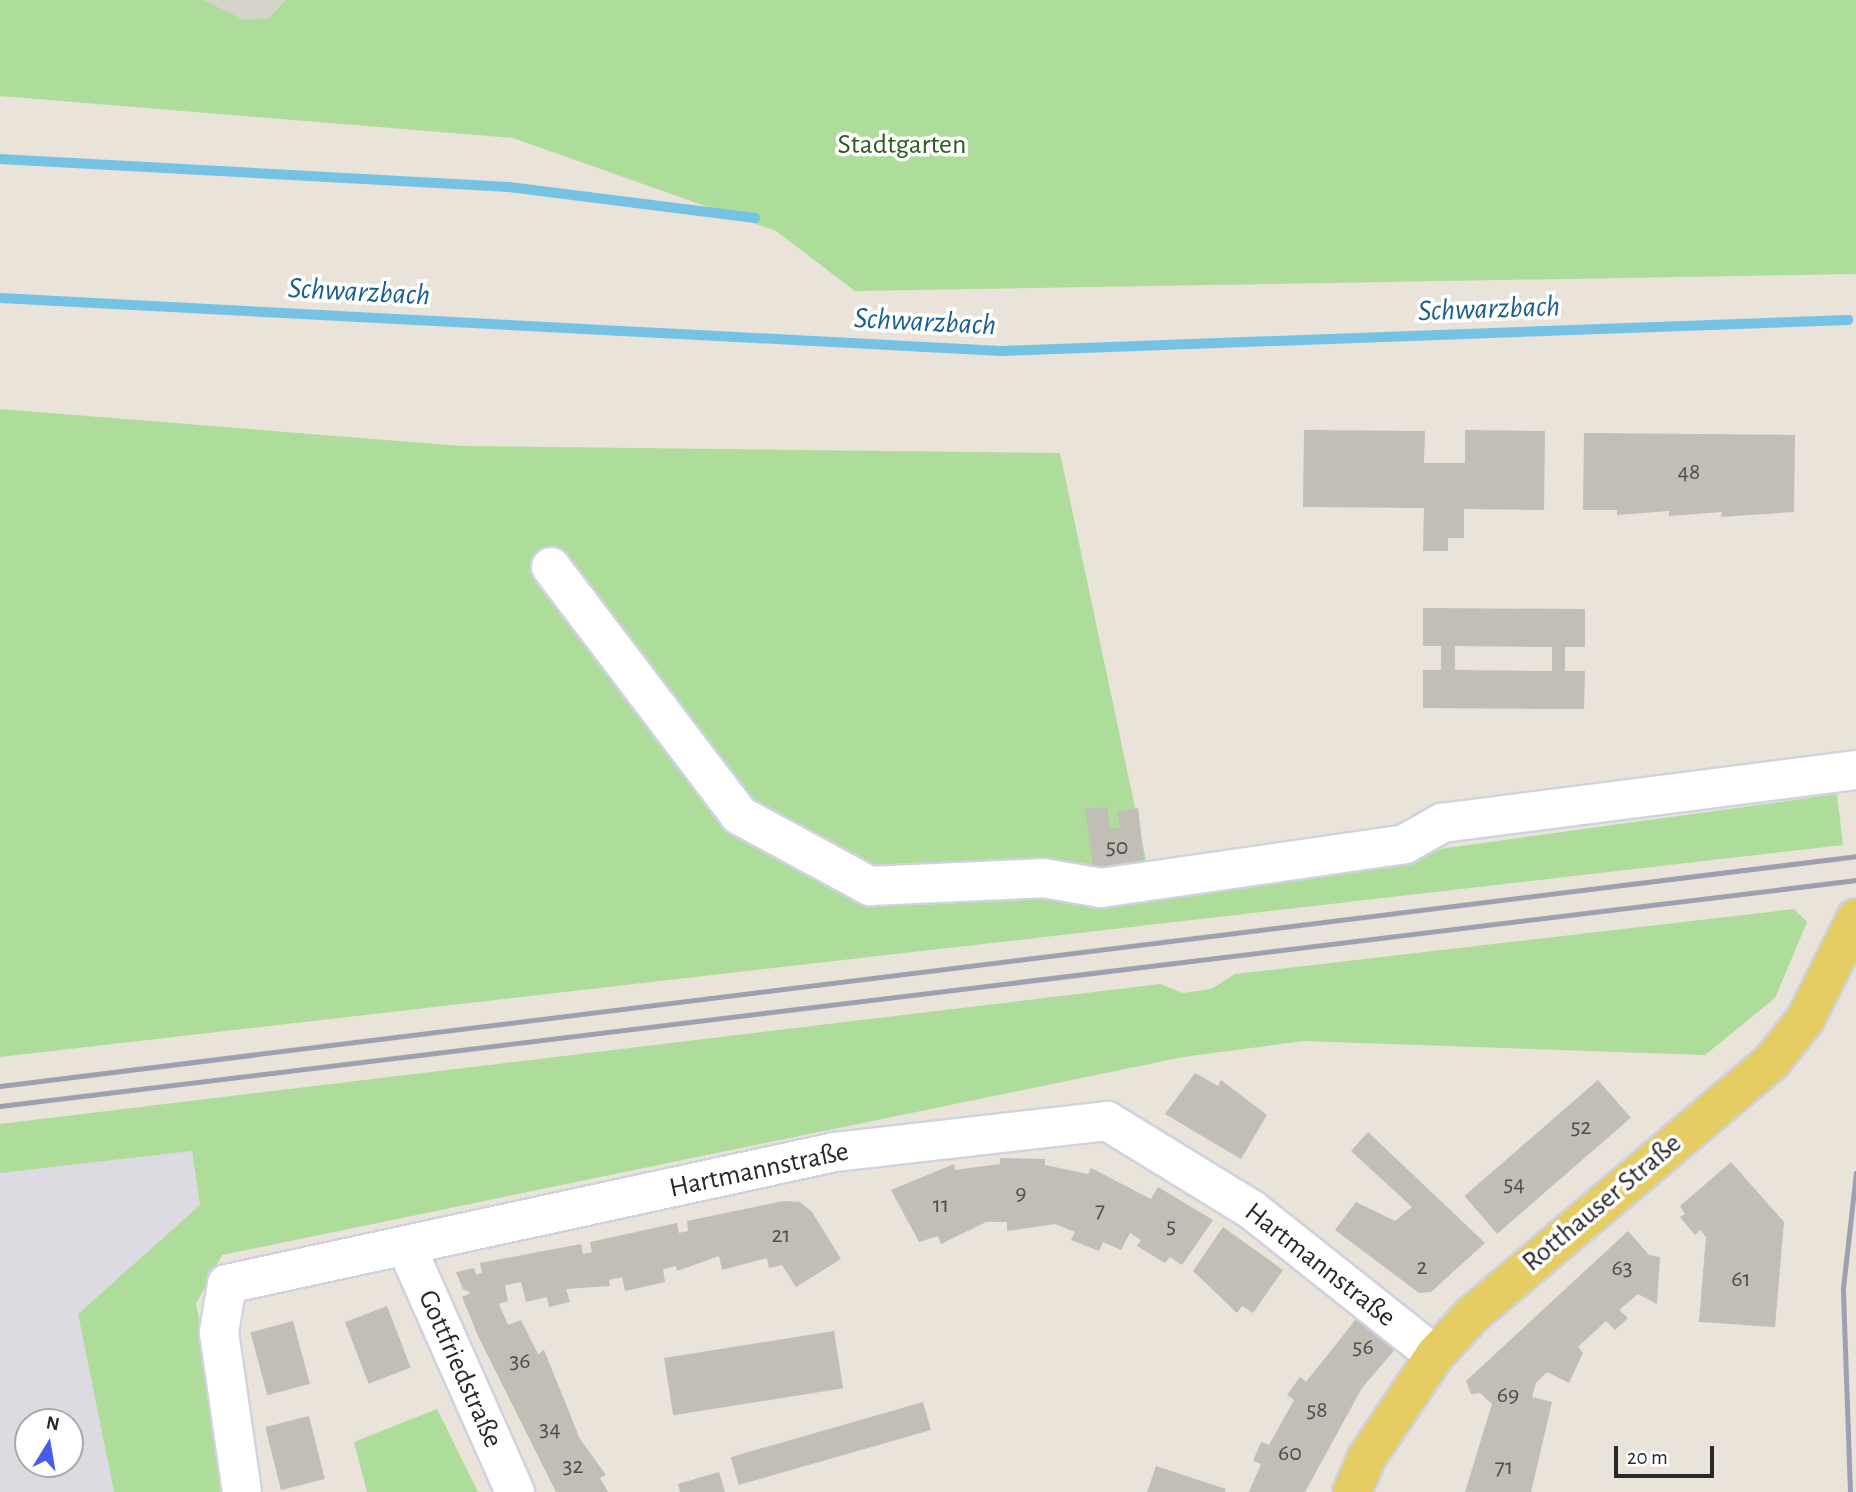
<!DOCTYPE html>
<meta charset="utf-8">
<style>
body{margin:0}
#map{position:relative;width:1856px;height:1492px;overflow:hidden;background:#e9e3da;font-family:"Alegreya Sans",sans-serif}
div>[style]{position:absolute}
.industrial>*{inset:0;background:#dddae2}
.green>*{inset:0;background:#aedc9a}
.plaza>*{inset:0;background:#d6d2cc}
.stream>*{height:10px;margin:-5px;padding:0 5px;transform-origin:5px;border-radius:5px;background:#74c2e4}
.building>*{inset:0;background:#c1bdb7;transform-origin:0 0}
.roads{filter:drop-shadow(2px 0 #d0d2e0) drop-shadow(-2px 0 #d0d2e0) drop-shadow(0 2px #d0d2e0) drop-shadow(0 -2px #d0d2e0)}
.minor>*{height:38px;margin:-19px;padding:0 19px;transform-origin:19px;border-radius:19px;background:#fff}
.major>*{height:38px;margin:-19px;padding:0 19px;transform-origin:19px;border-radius:19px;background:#e5cc63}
.rail>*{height:5px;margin:-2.5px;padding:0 2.5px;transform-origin:2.5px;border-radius:2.5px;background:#9ea0b1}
span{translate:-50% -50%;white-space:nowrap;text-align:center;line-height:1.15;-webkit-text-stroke:7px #fff;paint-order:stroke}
.number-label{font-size:24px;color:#4e4d4c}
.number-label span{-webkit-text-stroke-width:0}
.park-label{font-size:28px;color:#295e1e}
.street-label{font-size:28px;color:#282828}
.water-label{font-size:30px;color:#175f8c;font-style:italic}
.north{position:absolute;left:14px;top:1408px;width:70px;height:70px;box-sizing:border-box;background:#fff;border:2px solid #a9a9a9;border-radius:50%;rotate:11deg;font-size:19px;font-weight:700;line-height:28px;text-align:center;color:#282828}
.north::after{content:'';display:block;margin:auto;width:24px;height:32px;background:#455deb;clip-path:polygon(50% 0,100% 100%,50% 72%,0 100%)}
.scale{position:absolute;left:1614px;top:1446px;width:100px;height:32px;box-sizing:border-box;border:4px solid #282828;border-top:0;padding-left:9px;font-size:21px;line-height:24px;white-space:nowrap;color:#282828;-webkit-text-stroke:5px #fff;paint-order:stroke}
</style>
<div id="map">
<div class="industrial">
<div style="clip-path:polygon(evenodd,192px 1151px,200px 1205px,78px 1314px,114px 1492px,0 1492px,0 1173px,192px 1151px,28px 1422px,70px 1422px,70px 1464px,28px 1464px,28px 1422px)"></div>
</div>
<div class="green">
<div style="clip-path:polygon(0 0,1856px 0,1856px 274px,855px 291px,776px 231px,513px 138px,0 96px)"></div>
<div style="clip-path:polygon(0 409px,461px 446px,1060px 453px,1149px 874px,1411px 853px,1837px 794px,1843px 845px,0 1057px)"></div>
<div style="clip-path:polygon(1794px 909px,1807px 922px,1775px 998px,1705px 1055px,1303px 1041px,1183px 1057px,222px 1255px,196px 1304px,235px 1492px,114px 1492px,78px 1314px,200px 1205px,192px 1151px,0 1173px,0 1124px,1160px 984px,1183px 993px,1211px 989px,1235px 974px)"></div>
<div style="clip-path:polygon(437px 1409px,478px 1492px,367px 1492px,354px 1442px)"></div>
</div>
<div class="plaza">
<div style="clip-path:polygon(203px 0,286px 0,269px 18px,244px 20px)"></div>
</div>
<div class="stream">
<div style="left:0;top:159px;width:510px;rotate:3.15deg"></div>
<div style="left:509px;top:187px;width:248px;rotate:7.2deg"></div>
<div style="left:0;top:298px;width:1002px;rotate:3.03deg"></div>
<div style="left:1001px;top:351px;width:848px;rotate:-2.1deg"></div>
</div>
<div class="building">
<div style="clip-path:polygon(1304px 430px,1425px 431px,1424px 463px,1465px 463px,1465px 430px,1545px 431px,1544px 510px,1464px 509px,1464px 538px,1448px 538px,1448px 551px,1423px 551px,1424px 508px,1303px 507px)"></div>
<div style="clip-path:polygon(1584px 433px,1795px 435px,1794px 512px,1721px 517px,1722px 512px,1669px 516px,1669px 511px,1617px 515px,1617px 510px,1583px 510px)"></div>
<div style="clip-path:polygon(evenodd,1423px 608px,1585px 609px,1585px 647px,1565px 647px,1565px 671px,1585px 671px,1584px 709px,1423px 708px,1423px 670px,1441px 670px,1441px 646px,1423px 646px,1423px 608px,1455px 646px,1552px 647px,1552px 671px,1455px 670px,1455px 646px)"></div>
<div style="clip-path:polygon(1107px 807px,1110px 829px,1120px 827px,1117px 811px,1138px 808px,1145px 868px,1094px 874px,1085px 809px)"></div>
<div style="clip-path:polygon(1195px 1073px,1218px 1086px,1221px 1080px,1267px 1115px,1241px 1159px,1165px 1114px)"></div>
<div style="left:1598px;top:1080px;width:50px;height:177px;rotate:49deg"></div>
<div style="clip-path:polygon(1368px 1132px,1485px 1243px,1431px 1292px,1419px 1293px,1335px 1230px,1356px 1202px,1395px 1221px,1412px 1207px,1351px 1151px)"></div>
<div style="clip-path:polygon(1000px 1158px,1045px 1159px,1045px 1165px,1088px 1174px,1091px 1168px,1151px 1199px,1158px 1187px,1213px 1220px,1182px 1265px,1170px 1257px,1165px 1263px,1137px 1246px,1141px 1240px,1130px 1233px,1121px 1250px,1103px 1242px,1099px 1251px,1071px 1240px,1075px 1232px,1055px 1224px,1007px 1231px,1007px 1222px,986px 1222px,941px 1244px,938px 1236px,919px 1242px,891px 1190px,954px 1164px,955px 1170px,1000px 1164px)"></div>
<div style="clip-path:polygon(1731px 1162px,1784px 1222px,1775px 1327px,1699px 1322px,1706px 1237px,1700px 1230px,1695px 1235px,1680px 1217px,1685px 1214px,1680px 1206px)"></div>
<div style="clip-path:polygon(783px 1201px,800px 1202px,812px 1212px,841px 1259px,796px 1287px,782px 1265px,769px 1268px,767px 1258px,722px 1270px,719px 1256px,677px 1271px,676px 1266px,663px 1269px,665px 1282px,625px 1291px,622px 1277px,609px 1280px,610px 1286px,566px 1289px,570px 1302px,549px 1307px,547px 1297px,526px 1302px,521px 1282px,505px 1285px,508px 1301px,499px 1304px,508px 1325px,521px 1320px,538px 1354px,544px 1350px,580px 1439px,606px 1475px,600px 1478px,608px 1492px,556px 1492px,478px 1336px,462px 1297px,471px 1293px,463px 1289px,456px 1272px,474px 1268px,476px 1275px,482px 1273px,480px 1263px,581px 1244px,583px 1254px,592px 1252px,590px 1242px,677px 1223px,679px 1233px,688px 1231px,687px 1221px)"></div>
<div style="clip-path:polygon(1223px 1227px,1283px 1270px,1253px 1313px,1242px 1306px,1237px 1313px,1193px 1271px)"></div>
<div style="clip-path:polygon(1628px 1231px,1649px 1255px,1660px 1257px,1657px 1304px,1638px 1294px,1619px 1310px,1628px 1318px,1615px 1330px,1606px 1321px,1578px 1347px,1583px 1353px,1569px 1383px,1547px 1372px,1536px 1383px,1532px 1397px,1552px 1402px,1531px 1492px,1465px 1492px,1492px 1404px,1480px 1393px,1471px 1394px,1466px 1381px)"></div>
<div style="left:387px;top:1306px;width:66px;height:45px;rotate:69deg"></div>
<div style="clip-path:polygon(1364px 1309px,1402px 1341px,1362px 1388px,1305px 1492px,1249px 1492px,1261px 1464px,1253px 1461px,1261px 1442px,1269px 1445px,1294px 1400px,1287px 1395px,1300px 1377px,1306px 1382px)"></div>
<div style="left:293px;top:1321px;width:65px;height:44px;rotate:75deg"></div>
<div style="left:834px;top:1331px;width:58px;height:172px;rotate:81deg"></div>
<div style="left:923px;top:1402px;width:29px;height:200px;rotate:74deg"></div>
<div style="left:309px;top:1416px;width:65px;height:45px;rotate:76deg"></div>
<div style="clip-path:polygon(1156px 1466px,1226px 1489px,1225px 1492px,1147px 1492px)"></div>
<div style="clip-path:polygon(719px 1472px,725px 1492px,680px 1492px,678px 1484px)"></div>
</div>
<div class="roads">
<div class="minor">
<div style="left:551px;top:567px;width:311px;rotate:52.8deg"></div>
<div style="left:739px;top:815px;width:149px;rotate:28.5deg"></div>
<div style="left:870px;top:886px;width:173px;rotate:-2.6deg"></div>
<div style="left:1043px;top:878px;width:59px;rotate:9.8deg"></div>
<div style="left:1101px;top:888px;width:307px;rotate:-8.2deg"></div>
<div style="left:1405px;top:844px;width:43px;rotate:-29.6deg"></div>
<div style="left:1442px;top:823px;width:417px;rotate:-7.3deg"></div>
<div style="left:406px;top:1246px;width:269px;rotate:66.1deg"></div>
<div style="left:242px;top:1492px;width:162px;rotate:-98.2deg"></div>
<div style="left:219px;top:1332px;width:49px;rotate:-80.5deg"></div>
<div style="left:227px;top:1284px;width:622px;rotate:-12.25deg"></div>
<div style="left:835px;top:1152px;width:274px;rotate:-6.5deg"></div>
<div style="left:1107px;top:1121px;width:170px;rotate:31.5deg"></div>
<div style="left:1252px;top:1210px;width:233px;rotate:38.4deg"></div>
</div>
<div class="major">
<div style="left:1352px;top:1492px;width:38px;rotate:-67deg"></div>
<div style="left:1367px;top:1457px;width:123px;rotate:-56.3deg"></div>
<div style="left:1435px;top:1355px;width:56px;rotate:-47.2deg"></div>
<div style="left:1473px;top:1314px;width:392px;rotate:-40.2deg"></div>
<div style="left:1772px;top:1061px;width:53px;rotate:-51.2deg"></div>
<div style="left:1805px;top:1020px;width:114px;rotate:-63.4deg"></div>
</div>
</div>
<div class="rail">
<div style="left:0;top:1086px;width:1870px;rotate:-7.06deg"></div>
<div style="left:0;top:1106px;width:1870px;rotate:-6.94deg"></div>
<div style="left:1850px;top:1492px;width:204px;rotate:-92deg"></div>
<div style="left:1843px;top:1288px;width:116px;rotate:-83.6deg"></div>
</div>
<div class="number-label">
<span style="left:1689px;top:473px">48</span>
<span style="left:1117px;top:848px">50</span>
<span style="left:1581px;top:1128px">52</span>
<span style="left:1514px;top:1185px">54</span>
<span style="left:1021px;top:1194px">9</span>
<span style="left:941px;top:1206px">11</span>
<span style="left:1100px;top:1211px">7</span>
<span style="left:1171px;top:1227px">5</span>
<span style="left:781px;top:1236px">21</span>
<span style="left:1422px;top:1268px">2</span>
<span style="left:1622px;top:1269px">63</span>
<span style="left:1741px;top:1280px">61</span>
<span style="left:1363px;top:1348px">56</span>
<span style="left:520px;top:1362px">36</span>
<span style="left:1508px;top:1396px">69</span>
<span style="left:1317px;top:1411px">58</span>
<span style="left:550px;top:1430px">34</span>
<span style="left:1290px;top:1454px">60</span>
<span style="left:573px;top:1467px">32</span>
<span style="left:1504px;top:1468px">71</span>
</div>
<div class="park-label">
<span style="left:902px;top:145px">Stadtgarten</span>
</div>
<div class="street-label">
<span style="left:759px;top:1170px;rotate:-12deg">Hartmannstraße</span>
<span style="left:1602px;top:1203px;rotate:-40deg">Rotthauser Straße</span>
<span style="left:1320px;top:1265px;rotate:38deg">Hartmannstraße</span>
<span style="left:460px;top:1369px;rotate:66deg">Gottfriedstraße</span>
</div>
<div class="water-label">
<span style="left:359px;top:292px;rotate:3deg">Schwarzbach</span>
<span style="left:1489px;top:309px;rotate:-2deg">Schwarzbach</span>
<span style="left:925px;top:322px;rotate:3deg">Schwarzbach</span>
</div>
<div class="north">N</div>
<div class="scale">20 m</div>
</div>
